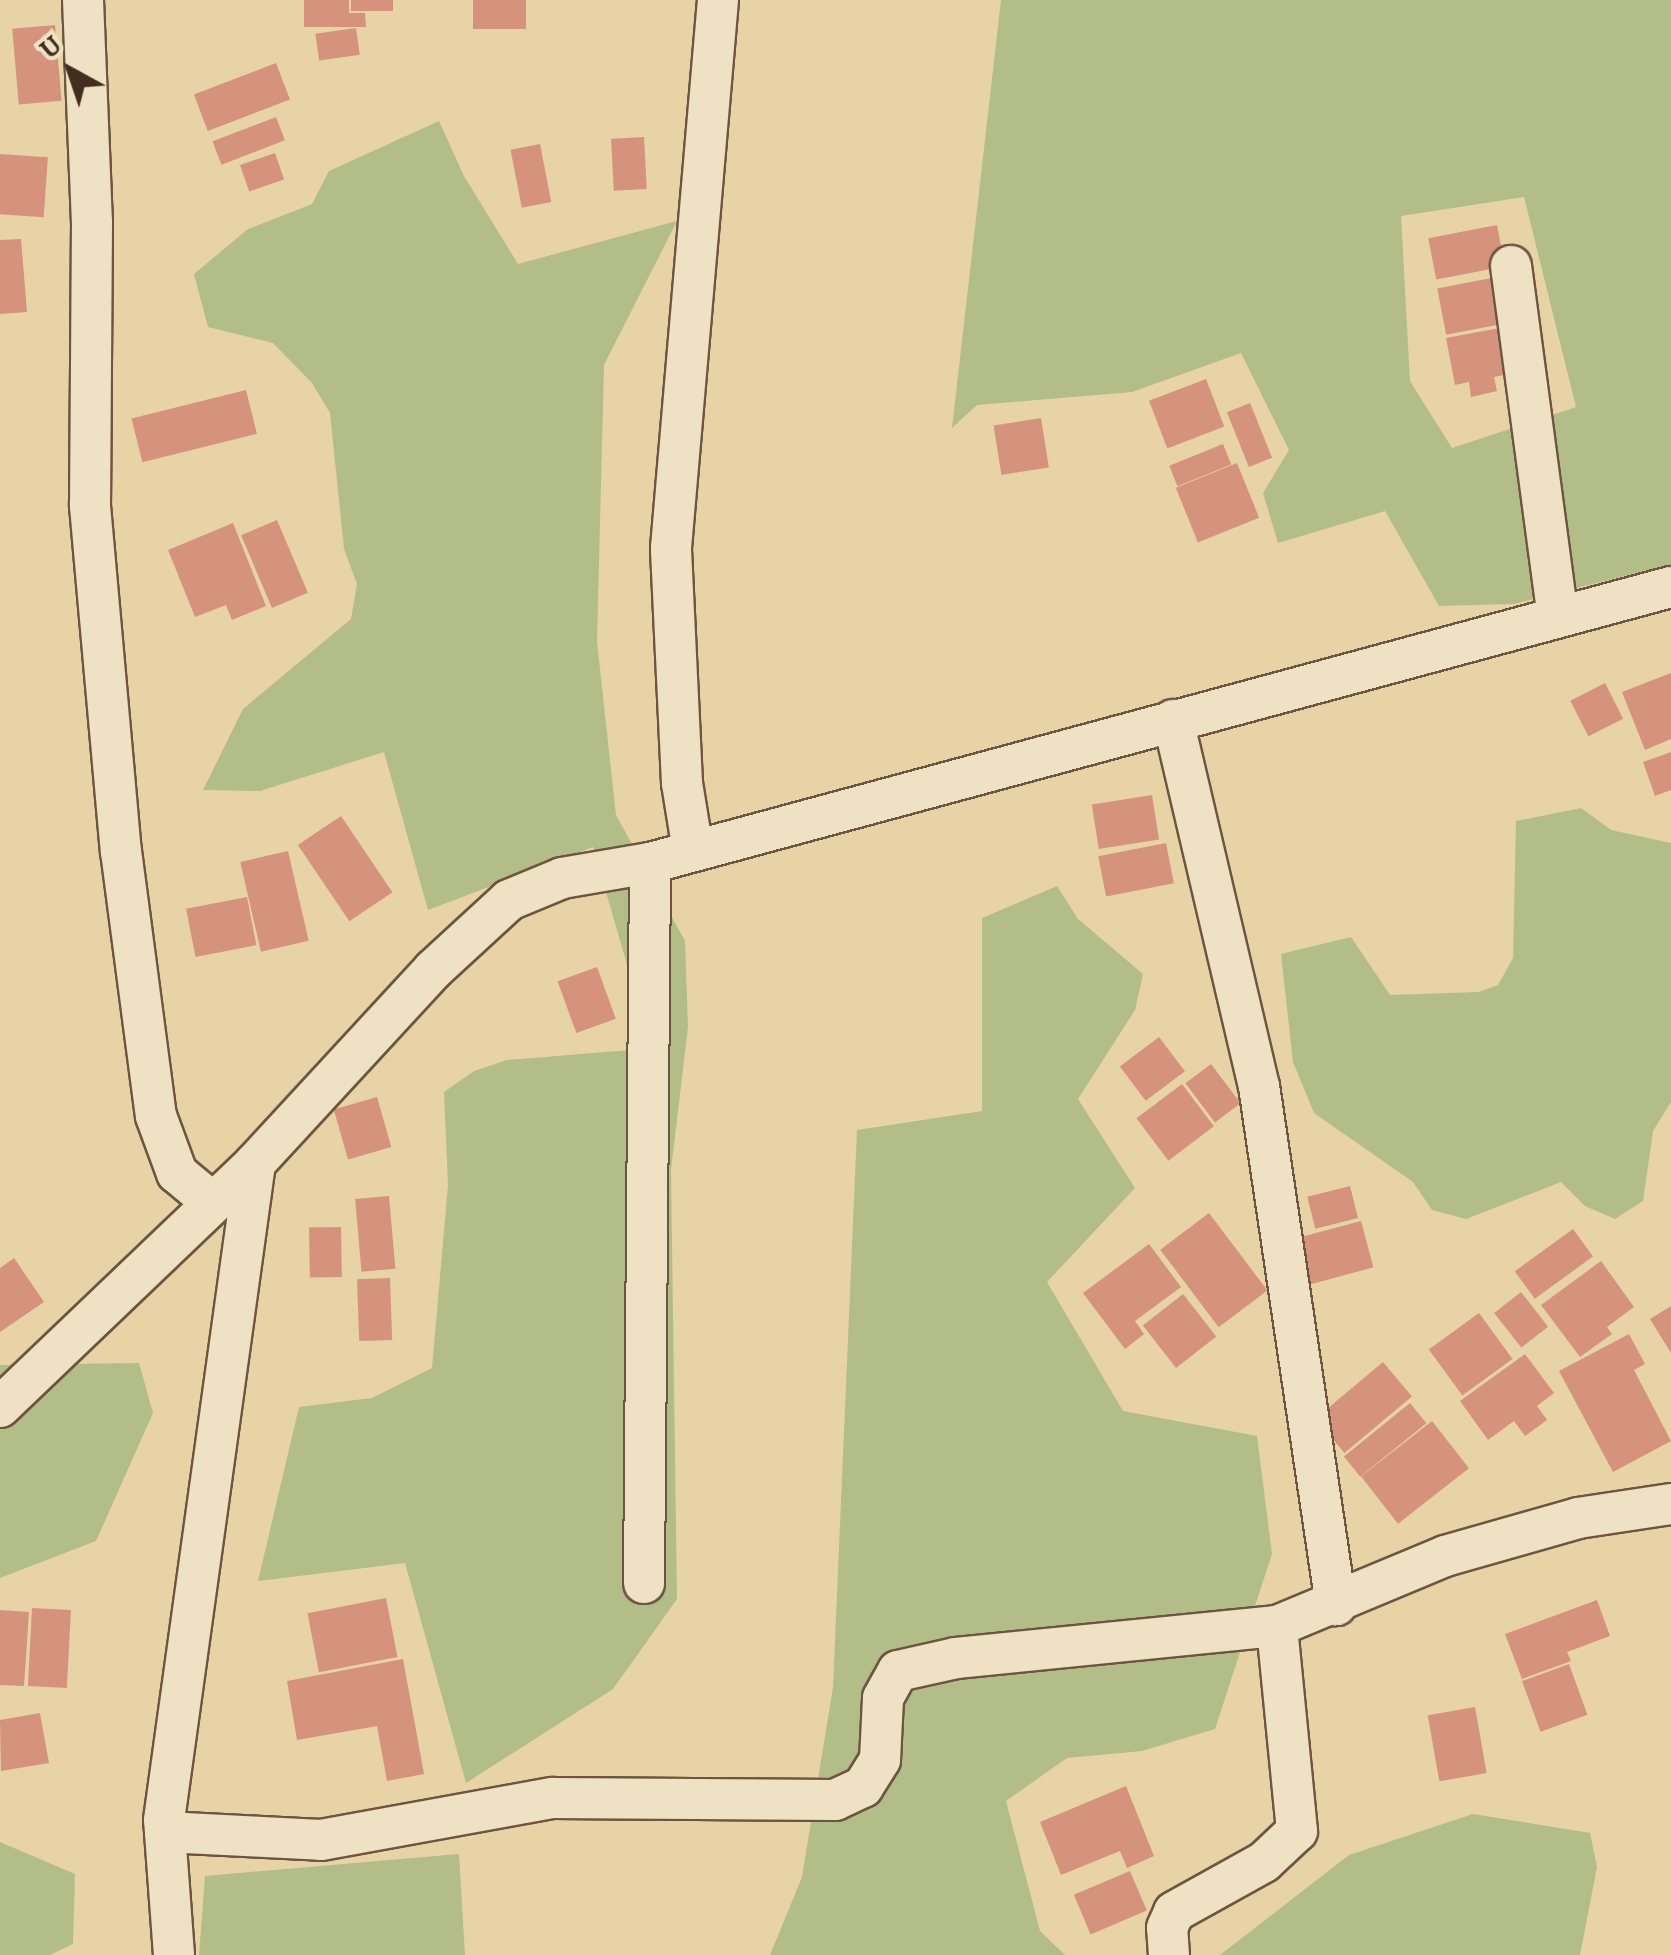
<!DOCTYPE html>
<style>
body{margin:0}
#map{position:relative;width:1671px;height:1955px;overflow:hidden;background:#e7d3a5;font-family:Alegreya,serif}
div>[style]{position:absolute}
.green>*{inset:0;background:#b3bd88}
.building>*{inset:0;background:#d5937d;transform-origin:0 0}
.roads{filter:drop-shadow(2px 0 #6d5641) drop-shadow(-2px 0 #6d5641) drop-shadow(0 2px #6d5641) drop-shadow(0 -2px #6d5641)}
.minor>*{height:40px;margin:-20px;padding:0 20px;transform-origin:20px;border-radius:20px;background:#efe2c4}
span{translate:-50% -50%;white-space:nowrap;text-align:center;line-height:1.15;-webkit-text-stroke:10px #efe2c4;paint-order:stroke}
.north{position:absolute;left:20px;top:20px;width:100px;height:100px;-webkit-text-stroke:8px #efe2c4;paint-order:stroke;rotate:320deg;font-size:28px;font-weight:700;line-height:40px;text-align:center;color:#442c20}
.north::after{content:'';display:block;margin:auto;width:35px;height:45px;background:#442c20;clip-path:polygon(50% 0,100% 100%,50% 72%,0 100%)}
</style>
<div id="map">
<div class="green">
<div style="clip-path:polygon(evenodd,1001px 0,1671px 0,1671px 564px,1514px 604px,1439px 606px,1385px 511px,1278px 543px,1263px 493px,1289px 450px,1241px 353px,1132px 392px,977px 405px,952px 428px,1001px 0,1524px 197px,1576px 407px,1452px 448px,1410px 381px,1401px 216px,1524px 197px)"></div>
<div style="clip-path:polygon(439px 121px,464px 176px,518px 264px,677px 221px,604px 365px,597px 642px,616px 815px,685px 941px,688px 1027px,671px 1170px,677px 1599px,613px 1689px,466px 1783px,405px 1563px,258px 1581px,299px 1407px,372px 1398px,432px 1368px,448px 1185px,444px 1092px,474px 1071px,507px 1060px,630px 1050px,634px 989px,593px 847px,428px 910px,384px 752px,260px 791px,203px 790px,243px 709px,351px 619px,357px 584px,344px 549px,330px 413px,312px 383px,273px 343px,208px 327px,194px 274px,248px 229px,312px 204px,329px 171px)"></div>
<div style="clip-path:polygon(1581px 808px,1611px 830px,1671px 843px,1671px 1102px,1653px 1131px,1643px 1201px,1615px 1219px,1585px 1206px,1561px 1182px,1466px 1219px,1432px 1210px,1413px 1182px,1314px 1113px,1293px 1062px,1281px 954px,1351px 937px,1390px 995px,1479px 992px,1498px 985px,1513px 958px,1516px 821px)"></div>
<div style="clip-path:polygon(1057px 886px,1078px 919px,1143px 974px,1135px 1010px,1078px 1099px,1135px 1188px,1047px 1282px,1123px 1411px,1257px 1436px,1272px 1554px,1215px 1729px,1142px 1751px,1067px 1758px,1006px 1801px,1040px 1931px,1065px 1955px,770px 1955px,802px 1877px,833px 1687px,857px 1130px,982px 1111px,982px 918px)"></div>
<div style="clip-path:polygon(139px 1363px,153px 1413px,96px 1541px,0 1578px,0 1365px)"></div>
<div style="clip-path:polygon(1473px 1814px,1590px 1833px,1597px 1867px,1580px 1955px,1220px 1955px,1349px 1855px)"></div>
<div style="clip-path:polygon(0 1842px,75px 1874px,73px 1944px,50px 1955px,0 1955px)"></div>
<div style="clip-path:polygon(459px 1854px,465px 1955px,199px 1955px,205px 1876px)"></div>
</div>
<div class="building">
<div style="clip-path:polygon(304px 0,349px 0,349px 13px,365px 13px,366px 27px,304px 27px)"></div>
<div style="left:351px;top:0;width:42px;height:11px"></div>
<div style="left:473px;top:0;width:53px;height:29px"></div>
<div style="left:55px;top:25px;width:76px;height:43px;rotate:85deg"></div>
<div style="left:356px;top:28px;width:27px;height:41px;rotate:82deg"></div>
<div style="left:276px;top:63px;width:39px;height:88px;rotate:69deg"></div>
<div style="left:276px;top:117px;width:25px;height:68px;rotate:69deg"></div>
<div style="left:644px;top:137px;width:52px;height:33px;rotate:87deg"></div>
<div style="left:540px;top:144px;width:59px;height:30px;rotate:79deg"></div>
<div style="left:275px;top:153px;width:28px;height:37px;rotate:71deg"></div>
<div style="left:0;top:154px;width:48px;height:60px;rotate:4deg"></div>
<div style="left:1497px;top:225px;width:42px;height:70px;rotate:79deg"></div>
<div style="clip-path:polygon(21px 239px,27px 312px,0 314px,0 240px)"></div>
<div style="left:1502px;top:276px;width:47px;height:66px;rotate:79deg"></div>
<div style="clip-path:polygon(1505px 327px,1514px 373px,1494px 377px,1497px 391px,1471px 397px,1469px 382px,1455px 385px,1446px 338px)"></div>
<div style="left:1206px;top:379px;width:51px;height:61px;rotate:69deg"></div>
<div style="left:246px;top:390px;width:45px;height:118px;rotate:76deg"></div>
<div style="left:1250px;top:403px;width:59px;height:25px;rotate:68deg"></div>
<div style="left:1041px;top:418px;width:50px;height:48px;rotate:81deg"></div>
<div style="left:1223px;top:444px;width:22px;height:58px;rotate:68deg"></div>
<div style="left:1237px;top:463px;width:59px;height:66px;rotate:68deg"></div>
<div style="left:277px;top:520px;width:79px;height:39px;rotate:67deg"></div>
<div style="clip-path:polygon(233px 523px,266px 606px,232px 620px,226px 605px,195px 617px,168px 550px)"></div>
<div style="clip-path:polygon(1671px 673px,1671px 739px,1645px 750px,1622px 692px)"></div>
<div style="left:1605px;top:683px;width:40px;height:39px;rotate:63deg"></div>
<div style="clip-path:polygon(1671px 752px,1671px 790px,1655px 796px,1643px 762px)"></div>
<div style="left:1152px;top:795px;width:45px;height:61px;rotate:81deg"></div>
<div style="left:341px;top:816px;width:92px;height:52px;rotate:56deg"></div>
<div style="left:1166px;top:843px;width:41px;height:69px;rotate:79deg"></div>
<div style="left:288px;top:851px;width:92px;height:49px;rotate:77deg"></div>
<div style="left:247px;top:897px;width:49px;height:62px;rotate:79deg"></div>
<div style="left:597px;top:967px;width:55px;height:42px;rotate:70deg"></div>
<div style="left:1159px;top:1037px;width:43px;height:49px;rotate:53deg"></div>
<div style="left:1211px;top:1064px;width:49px;height:32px;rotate:53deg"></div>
<div style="left:1182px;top:1084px;width:53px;height:57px;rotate:53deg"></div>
<div style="left:377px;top:1097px;width:52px;height:45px;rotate:74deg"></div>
<div style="left:1350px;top:1186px;width:33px;height:44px;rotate:76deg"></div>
<div style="left:389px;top:1196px;width:73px;height:34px;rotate:85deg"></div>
<div style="left:1209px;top:1213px;width:97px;height:61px;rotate:53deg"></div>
<div style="left:1361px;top:1221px;width:48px;height:66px;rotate:75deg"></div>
<div style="left:341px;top:1227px;width:50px;height:32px;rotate:89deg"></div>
<div style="left:1573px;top:1229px;width:34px;height:72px;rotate:54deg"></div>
<div style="clip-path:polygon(1149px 1244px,1181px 1287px,1135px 1321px,1144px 1334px,1125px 1349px,1083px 1293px)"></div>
<div style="clip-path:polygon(14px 1258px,44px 1302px,0 1332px,0 1268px)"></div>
<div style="clip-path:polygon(1601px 1261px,1634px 1307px,1607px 1327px,1612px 1334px,1580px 1357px,1541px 1305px)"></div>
<div style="left:390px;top:1278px;width:62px;height:33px;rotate:88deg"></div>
<div style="left:1521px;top:1292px;width:44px;height:34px;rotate:52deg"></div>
<div style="left:1183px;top:1294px;width:54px;height:51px;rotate:52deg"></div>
<div style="clip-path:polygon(1671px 1306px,1671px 1353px,1650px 1319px)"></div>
<div style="left:1479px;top:1313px;width:57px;height:62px;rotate:54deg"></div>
<div style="clip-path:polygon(1629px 1334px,1645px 1364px,1634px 1370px,1671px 1441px,1613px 1472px,1559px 1371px)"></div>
<div style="clip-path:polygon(1525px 1354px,1554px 1393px,1537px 1406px,1547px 1420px,1525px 1436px,1514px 1421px,1488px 1440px,1460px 1401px)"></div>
<div style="left:1383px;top:1362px;width:45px;height:88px;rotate:50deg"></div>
<div style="left:1410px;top:1403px;width:26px;height:85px;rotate:51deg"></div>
<div style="left:1432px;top:1421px;width:60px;height:90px;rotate:52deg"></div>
<div style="left:386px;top:1598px;width:60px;height:80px;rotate:79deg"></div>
<div style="clip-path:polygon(1597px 1600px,1610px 1636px,1567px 1652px,1571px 1661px,1522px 1679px,1505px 1634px)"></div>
<div style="left:32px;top:1608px;width:39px;height:78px;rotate:3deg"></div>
<div style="clip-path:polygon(0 1610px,29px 1612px,24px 1686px,0 1685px)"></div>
<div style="clip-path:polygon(403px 1659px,424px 1774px,387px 1781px,377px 1726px,297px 1740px,287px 1681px)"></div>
<div style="left:1569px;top:1664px;width:54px;height:50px;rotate:70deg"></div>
<div style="left:1475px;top:1707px;width:67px;height:48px;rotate:80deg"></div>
<div style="clip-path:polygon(40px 1713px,49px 1763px,1px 1771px,0 1720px)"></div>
<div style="clip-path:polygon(1126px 1786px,1154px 1856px,1127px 1868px,1120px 1851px,1061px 1875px,1040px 1822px)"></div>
<div style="left:1130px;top:1871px;width:43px;height:61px;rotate:67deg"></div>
</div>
<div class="roads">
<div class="minor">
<div style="left:83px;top:0;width:222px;rotate:87.7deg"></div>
<div style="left:92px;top:222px;width:284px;rotate:90.4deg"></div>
<div style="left:90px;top:506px;width:346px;rotate:84.9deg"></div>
<div style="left:121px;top:851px;width:267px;rotate:82.5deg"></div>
<div style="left:156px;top:1116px;width:61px;rotate:69.8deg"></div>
<div style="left:177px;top:1173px;width:47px;rotate:39.8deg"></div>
<div style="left:1511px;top:266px;width:354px;rotate:82.4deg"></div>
<div style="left:1173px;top:720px;width:376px;rotate:76.8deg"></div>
<div style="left:1259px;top:1086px;width:525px;rotate:81.56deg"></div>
<div style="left:693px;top:851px;width:69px;rotate:-99.2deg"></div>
<div style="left:682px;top:783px;width:235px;rotate:-92.7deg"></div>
<div style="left:671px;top:548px;width:550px;rotate:-85.1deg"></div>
<div style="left:0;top:1407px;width:353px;rotate:-43.7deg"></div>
<div style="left:255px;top:1163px;width:263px;rotate:-47.3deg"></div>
<div style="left:433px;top:970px;width:103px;rotate:-42.6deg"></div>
<div style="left:509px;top:900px;width:57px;rotate:-22.5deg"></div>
<div style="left:562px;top:878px;width:89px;rotate:-9.7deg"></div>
<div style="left:650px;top:863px;width:1058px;rotate:-15.13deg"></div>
<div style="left:644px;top:1583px;width:720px;rotate:-89.52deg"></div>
<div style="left:165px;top:1832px;width:156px;rotate:2.9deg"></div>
<div style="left:321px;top:1840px;width:236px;rotate:-10.3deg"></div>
<div style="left:553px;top:1798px;width:282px;rotate:0.4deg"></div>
<div style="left:835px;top:1800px;width:31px;rotate:-25deg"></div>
<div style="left:863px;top:1787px;width:32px;rotate:-58deg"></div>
<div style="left:880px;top:1760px;width:62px;rotate:-87.2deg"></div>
<div style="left:883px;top:1698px;width:31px;rotate:-61deg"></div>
<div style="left:898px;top:1671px;width:59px;rotate:-12.6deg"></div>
<div style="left:956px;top:1658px;width:323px;rotate:-5.7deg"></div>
<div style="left:1277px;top:1626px;width:182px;rotate:-22.6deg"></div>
<div style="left:1445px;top:1556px;width:138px;rotate:-15.9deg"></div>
<div style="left:1578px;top:1518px;width:94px;rotate:-8.6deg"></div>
<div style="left:174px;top:1955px;width:135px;rotate:-94.2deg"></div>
<div style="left:164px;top:1820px;width:663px;rotate:-82.11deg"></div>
<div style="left:1169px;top:1955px;width:27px;rotate:-94deg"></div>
<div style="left:1167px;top:1928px;width:17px;rotate:-66deg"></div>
<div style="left:1174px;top:1912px;width:103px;rotate:-29.1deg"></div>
<div style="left:1264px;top:1862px;width:45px;rotate:-43.2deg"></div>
<div style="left:1297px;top:1831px;width:206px;rotate:-95.6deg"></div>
</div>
</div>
<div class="north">U</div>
</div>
